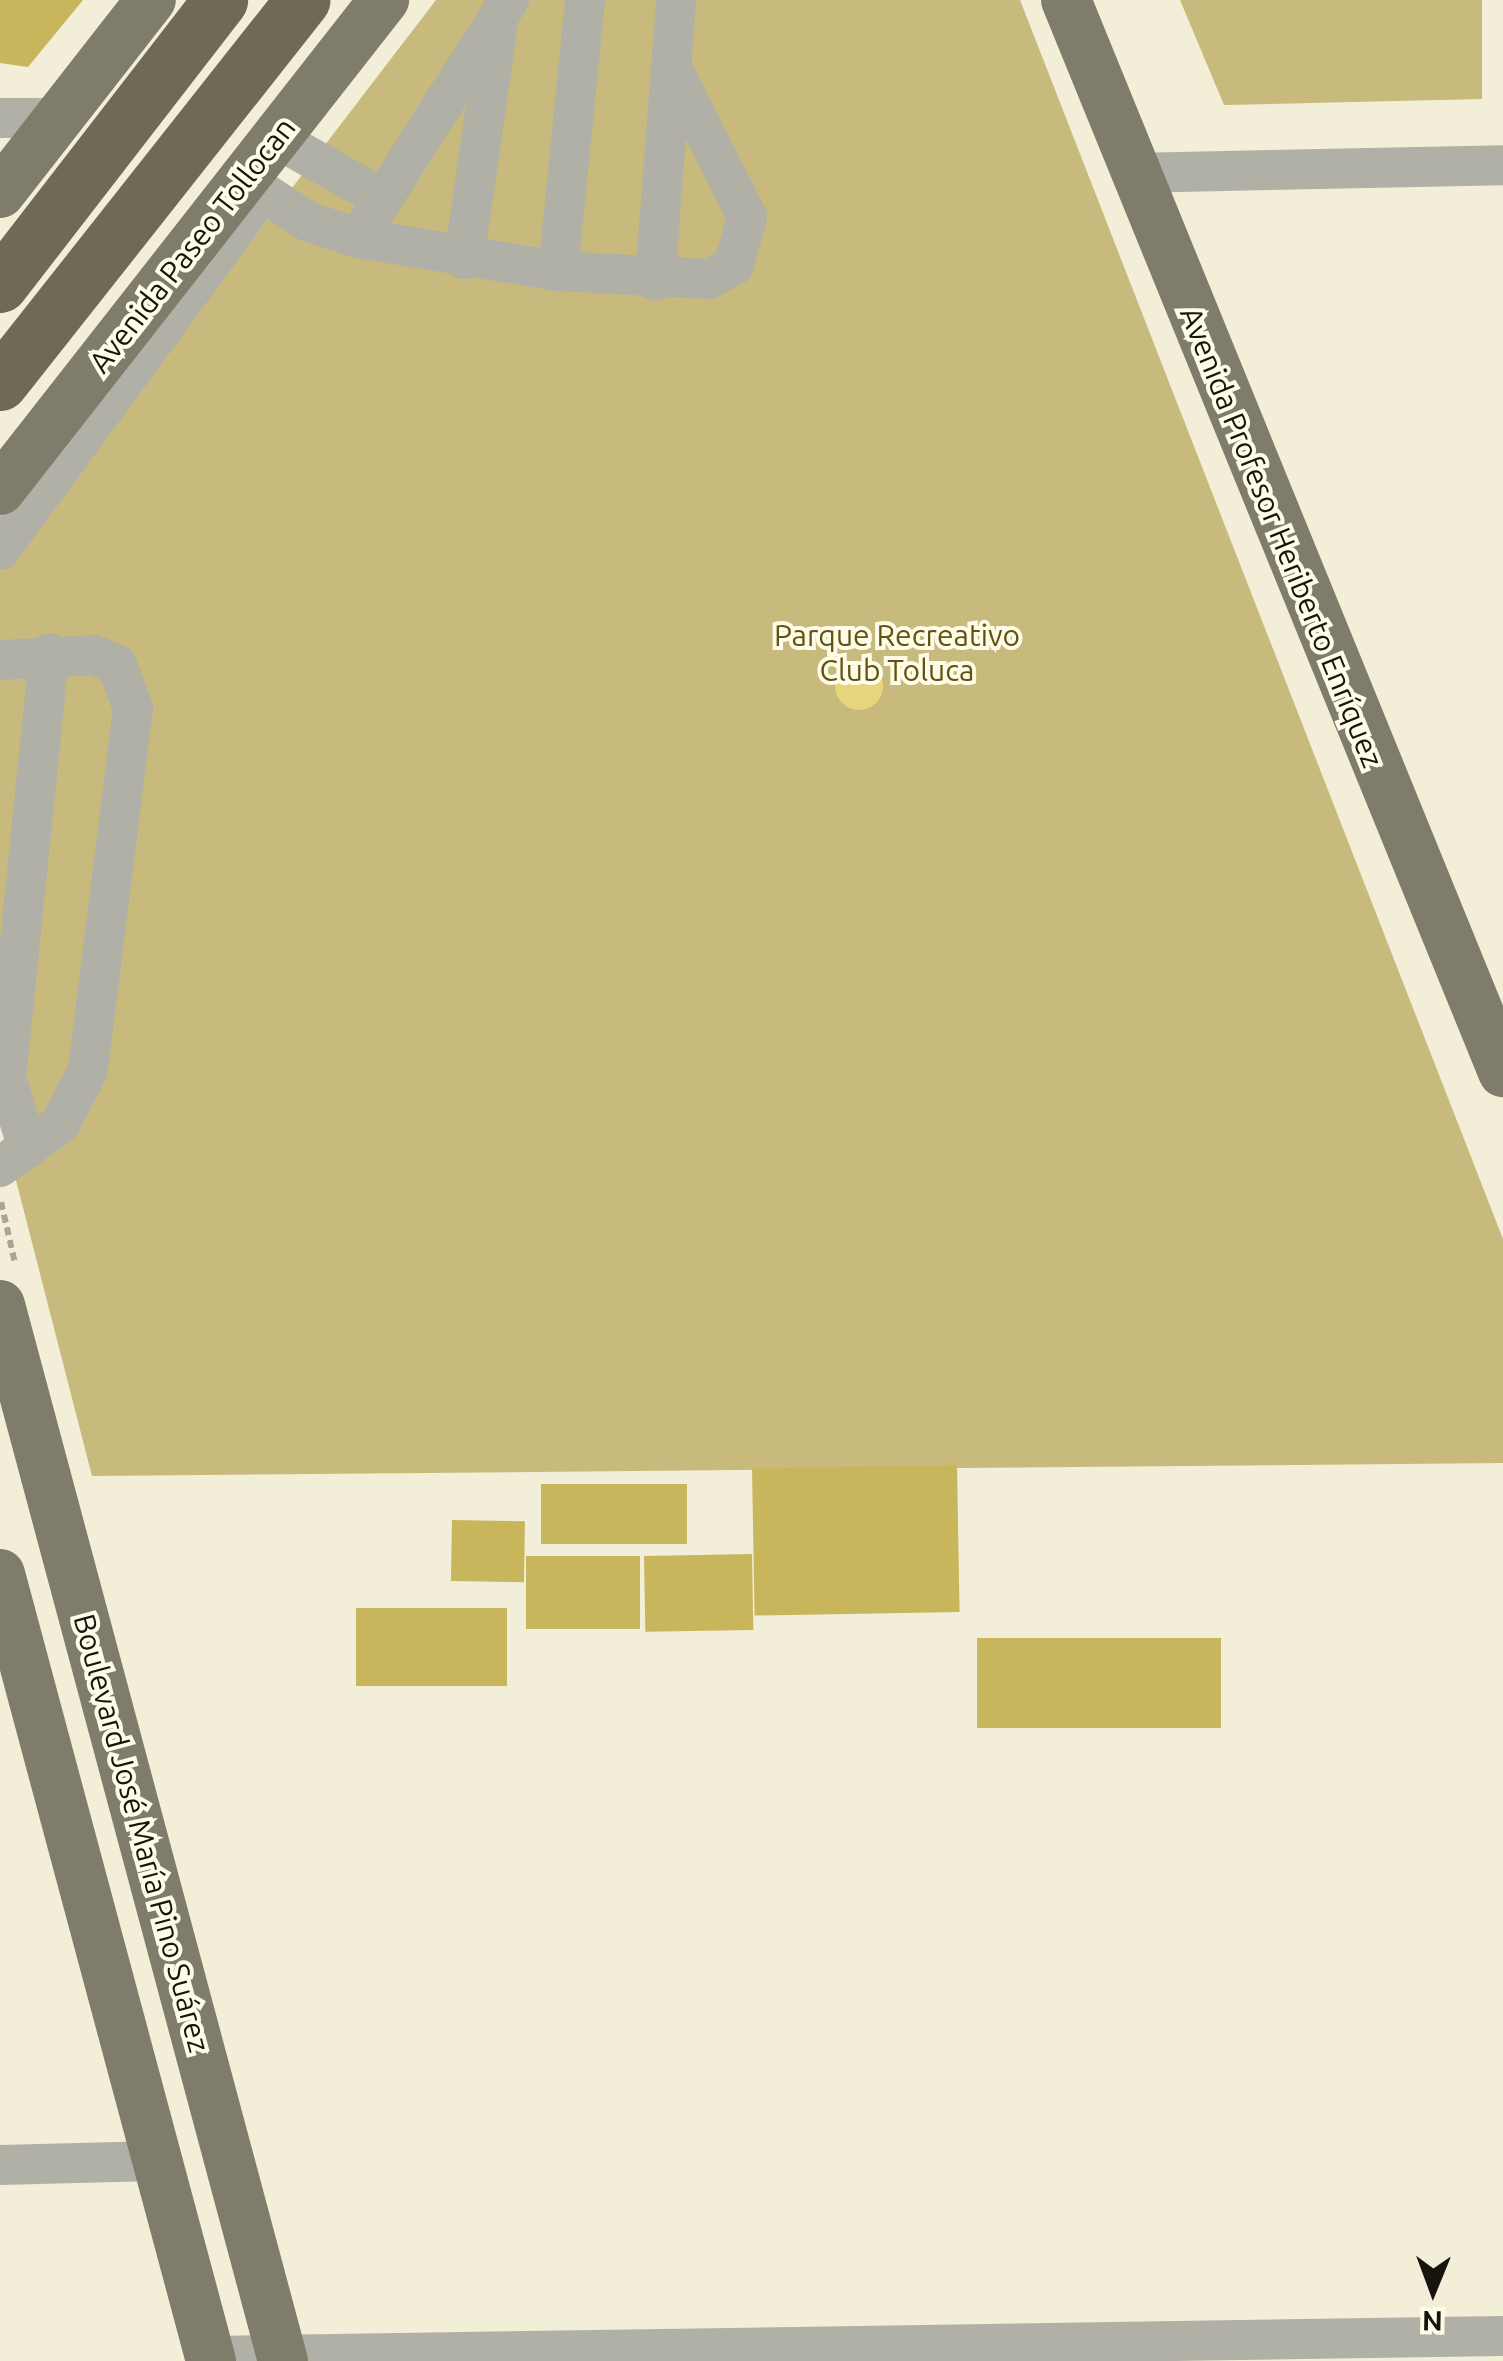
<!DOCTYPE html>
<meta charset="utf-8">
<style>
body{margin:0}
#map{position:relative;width:1503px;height:2361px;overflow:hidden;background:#f2eed7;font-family:Ubuntu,sans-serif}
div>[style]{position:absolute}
.green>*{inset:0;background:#c7ba7c}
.water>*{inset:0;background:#e7d57d}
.round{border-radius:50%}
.building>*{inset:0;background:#c8b65d;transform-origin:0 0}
.path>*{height:6px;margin-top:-3px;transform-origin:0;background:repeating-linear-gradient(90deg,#a9a693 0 8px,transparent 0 13px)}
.minor>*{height:40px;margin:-20px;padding:0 20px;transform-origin:20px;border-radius:20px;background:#b1b0a6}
.major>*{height:50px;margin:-25px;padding:0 25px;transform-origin:25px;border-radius:25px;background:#7f7c6b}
.highway>*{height:55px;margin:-27.5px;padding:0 27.5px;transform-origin:27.5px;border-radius:27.5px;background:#6e6a55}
span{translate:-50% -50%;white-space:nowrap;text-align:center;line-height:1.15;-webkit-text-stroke:8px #fefbe8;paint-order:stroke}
.street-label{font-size:30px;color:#16140c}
.park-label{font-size:30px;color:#60530f}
.north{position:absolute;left:1383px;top:2241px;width:100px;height:100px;-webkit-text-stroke:8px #fefbe8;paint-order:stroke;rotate:181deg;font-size:28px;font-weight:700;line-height:40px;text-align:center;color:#16140c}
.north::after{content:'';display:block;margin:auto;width:35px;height:45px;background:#16140c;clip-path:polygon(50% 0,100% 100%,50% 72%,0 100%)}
</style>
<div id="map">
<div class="green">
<div style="clip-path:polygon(436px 0,1020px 0,1503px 1239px,1503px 1463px,92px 1476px,0 1118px,0 569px)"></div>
<div style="clip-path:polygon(1180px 0,1482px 0,1482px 99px,1224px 105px)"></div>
</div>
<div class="water">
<div class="round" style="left:835px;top:662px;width:48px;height:48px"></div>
</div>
<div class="building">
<div style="clip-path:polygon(0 0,83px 0,28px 67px,0 63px)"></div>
<div style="left:957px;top:1465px;width:147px;height:205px;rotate:89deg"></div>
<div style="left:541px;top:1484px;width:146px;height:60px"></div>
<div style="left:452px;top:1520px;width:73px;height:61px;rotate:1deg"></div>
<div style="left:752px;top:1554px;width:76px;height:108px;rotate:89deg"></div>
<div style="left:526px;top:1556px;width:114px;height:73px"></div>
<div style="left:507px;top:1608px;width:78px;height:151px;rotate:90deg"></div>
<div style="left:977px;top:1638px;width:244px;height:90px"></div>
</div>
<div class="path">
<div style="left:1px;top:1202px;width:63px;rotate:77.1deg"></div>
</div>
<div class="minor">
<div style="left:0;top:118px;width:60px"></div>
<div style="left:276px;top:138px;width:122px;rotate:29.5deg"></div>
<div style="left:1132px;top:173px;width:371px;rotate:-1.2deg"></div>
<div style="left:243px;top:179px;width:79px;rotate:33.1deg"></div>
<div style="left:309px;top:222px;width:52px;rotate:18.1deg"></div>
<div style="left:358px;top:238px;width:203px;rotate:9.4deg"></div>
<div style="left:558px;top:271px;width:151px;rotate:3deg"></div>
<div style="left:709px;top:279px;width:29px;rotate:-29deg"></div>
<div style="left:734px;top:265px;width:50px;rotate:-74.8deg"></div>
<div style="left:747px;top:217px;width:165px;rotate:-116.6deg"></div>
<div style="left:358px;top:238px;width:282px;rotate:-57.6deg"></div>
<div style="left:464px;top:259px;width:231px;rotate:-81.8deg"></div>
<div style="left:558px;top:271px;width:272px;rotate:-84.3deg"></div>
<div style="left:655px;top:281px;width:282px;rotate:-85.7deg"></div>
<div style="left:0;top:550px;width:436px;rotate:-53.7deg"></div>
<div style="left:0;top:660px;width:94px;rotate:-3deg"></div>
<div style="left:94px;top:655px;width:25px;rotate:23deg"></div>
<div style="left:117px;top:665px;width:46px;rotate:69.6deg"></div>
<div style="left:133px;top:708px;width:365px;rotate:97.1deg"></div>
<div style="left:88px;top:1070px;width:61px;rotate:117.4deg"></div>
<div style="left:60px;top:1124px;width:74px;rotate:144.4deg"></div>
<div style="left:0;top:1058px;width:95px;rotate:72.9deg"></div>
<div style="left:0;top:1085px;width:8px;rotate:-45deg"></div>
<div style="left:6px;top:1079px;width:428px;rotate:-84.2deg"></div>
<div style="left:0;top:2165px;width:156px;rotate:-1.5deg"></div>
<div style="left:209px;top:2356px;width:1294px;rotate:-0.89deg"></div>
</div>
<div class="major">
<div style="left:1066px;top:0;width:1158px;rotate:67.82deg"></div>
<div style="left:0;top:193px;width:245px;rotate:-52deg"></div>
<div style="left:0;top:490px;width:623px;rotate:-51.92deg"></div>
<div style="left:0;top:1305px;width:1093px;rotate:75deg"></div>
<div style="left:0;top:1574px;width:815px;rotate:74.99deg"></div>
</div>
<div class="highway">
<div style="left:0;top:285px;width:360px;rotate:-52.3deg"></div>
<div style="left:0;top:383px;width:488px;rotate:-51.7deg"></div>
</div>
<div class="street-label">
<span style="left:192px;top:245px;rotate:-52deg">Avenida Paseo Tollocan</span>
<span style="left:1282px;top:537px;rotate:68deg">Avenida Profesor Heriberto Enríquez</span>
<span style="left:142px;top:1833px;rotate:75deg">Boulevard José María Pino Suárez</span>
</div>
<div class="park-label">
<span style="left:897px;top:652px">Parque Recreativo<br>Club Toluca</span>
</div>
<div class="north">N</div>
</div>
